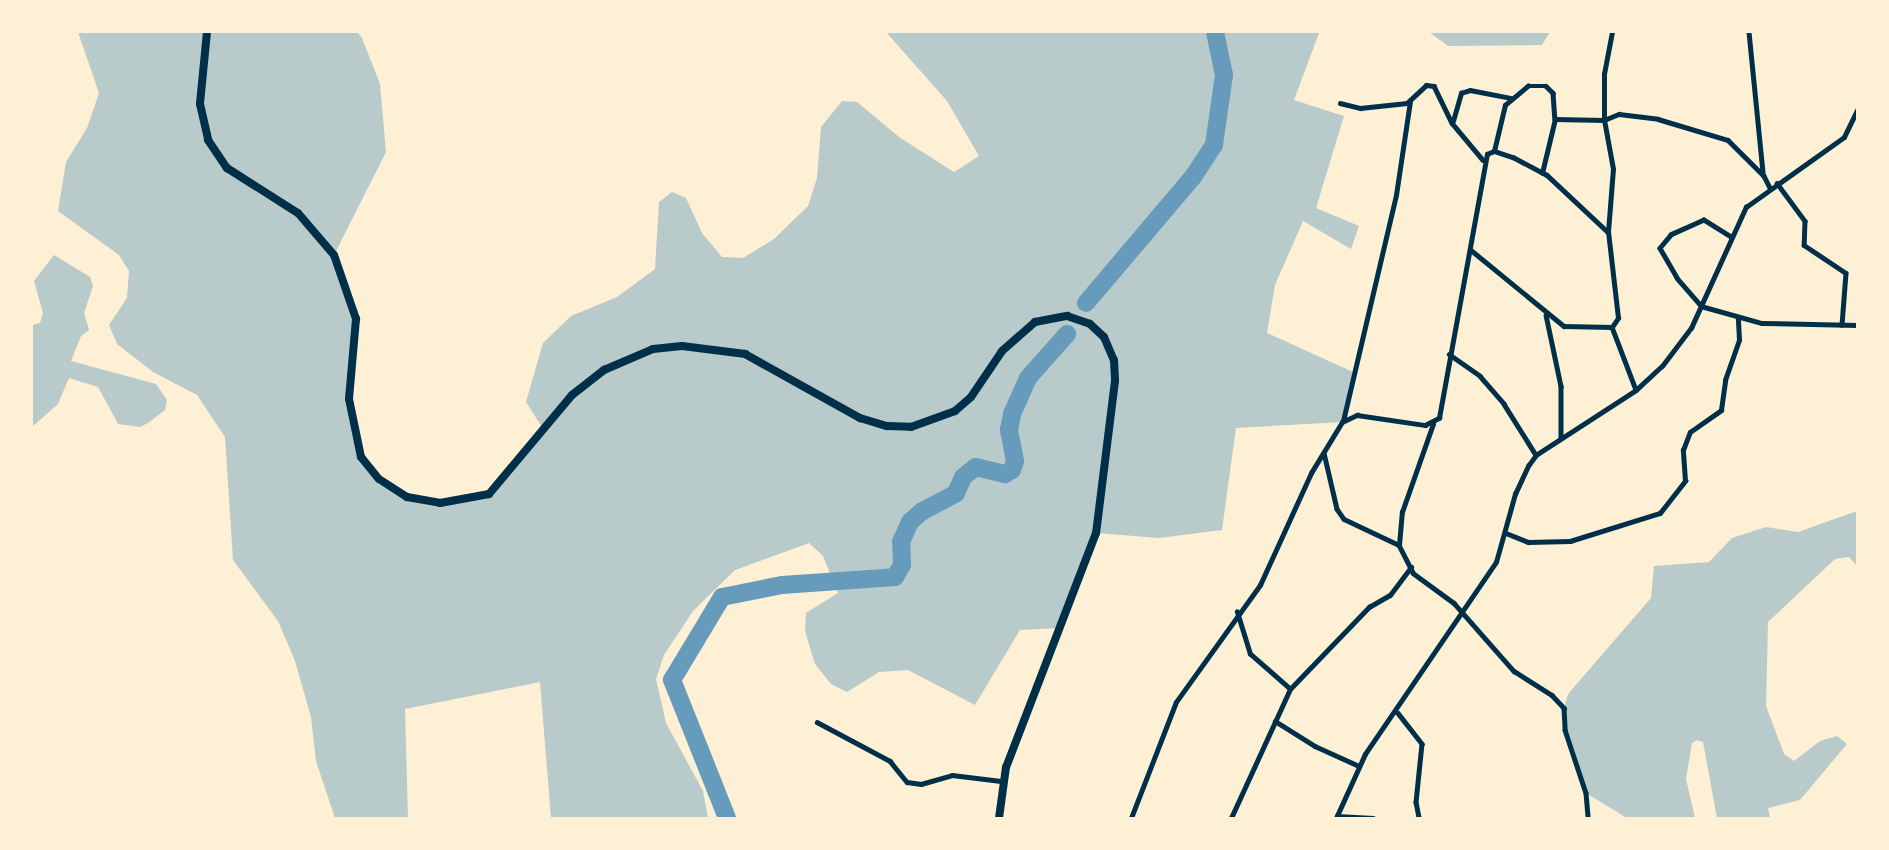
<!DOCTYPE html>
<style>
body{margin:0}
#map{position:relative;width:1889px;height:850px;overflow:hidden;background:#fdf0d5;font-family:"Space Grotesk",sans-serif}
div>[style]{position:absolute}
.green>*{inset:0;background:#b9caca}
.river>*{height:18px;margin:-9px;padding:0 9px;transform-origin:9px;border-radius:9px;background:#669bbc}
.minor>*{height:4.5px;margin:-2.25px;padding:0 2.25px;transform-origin:2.25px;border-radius:2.25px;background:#003049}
.trunk>*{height:8px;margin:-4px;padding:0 4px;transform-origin:4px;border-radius:4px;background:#003049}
span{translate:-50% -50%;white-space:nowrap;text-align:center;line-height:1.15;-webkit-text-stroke:7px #fdf0d5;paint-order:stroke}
.frame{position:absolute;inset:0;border:33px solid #fdf0d5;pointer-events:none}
</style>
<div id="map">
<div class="green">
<div style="clip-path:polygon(78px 32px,357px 32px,362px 38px,380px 84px,386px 152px,334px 255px,356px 319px,349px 399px,361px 457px,392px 489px,425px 501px,489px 494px,542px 427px,526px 402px,543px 343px,571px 316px,617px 297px,655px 269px,659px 202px,672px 192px,686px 198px,702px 233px,722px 257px,743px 258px,774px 239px,808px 206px,817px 178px,821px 127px,842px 101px,857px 102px,899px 137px,954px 172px,979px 156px,947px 101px,886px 32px,1324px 32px,1319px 33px,1294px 100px,1344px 116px,1316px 208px,1359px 226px,1351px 249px,1303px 221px,1275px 285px,1267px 333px,1353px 372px,1342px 422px,1236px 428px,1222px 530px,1159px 538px,1096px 533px,1060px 628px,1020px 630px,975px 705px,908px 670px,879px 672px,847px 692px,831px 684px,815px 664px,805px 631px,806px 613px,838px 593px,823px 556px,809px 543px,735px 570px,693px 611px,664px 655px,656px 679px,666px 723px,703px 791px,708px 818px,551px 818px,540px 682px,405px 709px,408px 818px,335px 818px,316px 761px,311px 717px,295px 661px,278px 621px,233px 560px,225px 437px,197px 395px,153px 372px,117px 344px,109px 325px,127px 298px,129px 271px,119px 255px,58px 211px,66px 162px,87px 128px,99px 93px)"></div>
<div style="clip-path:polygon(1429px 32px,1550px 32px,1542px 45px,1448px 46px)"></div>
<div style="clip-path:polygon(54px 255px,90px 277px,93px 286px,84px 313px,89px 330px,81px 336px,71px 361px,156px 384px,167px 400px,165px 410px,148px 423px,140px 427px,118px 424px,98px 387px,69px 378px,58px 404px,32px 427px,32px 325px,40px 323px,43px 313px,34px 281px)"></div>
<div style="clip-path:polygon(1857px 511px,1857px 566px,1849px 557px,1835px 559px,1768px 622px,1766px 706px,1784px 754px,1794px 761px,1820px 741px,1837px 736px,1847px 744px,1800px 800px,1768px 808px,1770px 818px,1717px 818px,1703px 742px,1697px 740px,1692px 743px,1686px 779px,1695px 818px,1627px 818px,1586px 793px,1565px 730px,1564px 708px,1568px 694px,1651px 598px,1654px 566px,1709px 562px,1732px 538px,1766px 527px,1798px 532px)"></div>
</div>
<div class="river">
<div style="left:1086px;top:303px;width:165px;rotate:-49.7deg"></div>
<div style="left:1193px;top:177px;width:38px;rotate:-57deg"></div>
<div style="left:1214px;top:145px;width:71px;rotate:-81.9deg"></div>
<div style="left:1224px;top:75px;width:44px;rotate:-101.8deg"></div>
<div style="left:727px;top:818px;width:149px;rotate:-111.7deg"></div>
<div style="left:672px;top:680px;width:97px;rotate:-58.9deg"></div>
<div style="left:722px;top:597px;width:61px;rotate:-11.3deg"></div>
<div style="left:782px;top:585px;width:113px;rotate:-4deg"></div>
<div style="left:895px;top:577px;width:14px;rotate:-60deg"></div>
<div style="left:902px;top:565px;width:23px;rotate:-92deg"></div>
<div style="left:901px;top:542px;width:22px;rotate:-66deg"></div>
<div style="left:910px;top:522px;width:15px;rotate:-42deg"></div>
<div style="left:921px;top:512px;width:40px;rotate:-28deg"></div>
<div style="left:956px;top:493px;width:17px;rotate:-66deg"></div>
<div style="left:963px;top:477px;width:16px;rotate:-38deg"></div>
<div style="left:976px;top:467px;width:30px;rotate:14deg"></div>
<div style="left:1005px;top:474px;width:8px;rotate:-30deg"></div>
<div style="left:1012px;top:470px;width:9px;rotate:-72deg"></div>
<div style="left:1015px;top:461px;width:32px;rotate:-101deg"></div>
<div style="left:1009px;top:430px;width:16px;rotate:-79deg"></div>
<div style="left:1012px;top:414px;width:39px;rotate:-66deg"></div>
<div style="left:1028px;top:378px;width:59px;rotate:-48.4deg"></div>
</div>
<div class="minor">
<div style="left:1749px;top:32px;width:142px;rotate:84.3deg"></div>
<div style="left:1340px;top:103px;width:21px;rotate:14deg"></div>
<div style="left:1360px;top:108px;width:47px;rotate:-6.1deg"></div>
<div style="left:1407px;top:103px;width:26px;rotate:-43deg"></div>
<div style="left:1426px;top:85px;width:8px;rotate:7deg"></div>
<div style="left:1434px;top:86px;width:41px;rotate:64.1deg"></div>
<div style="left:1452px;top:123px;width:48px;rotate:50deg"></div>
<div style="left:1453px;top:121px;width:29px;rotate:-74deg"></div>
<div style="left:1461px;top:93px;width:9px;rotate:-18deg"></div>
<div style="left:1470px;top:90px;width:42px;rotate:11deg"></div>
<div style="left:1494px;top:151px;width:47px;rotate:-76.6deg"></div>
<div style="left:1505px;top:105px;width:30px;rotate:-40deg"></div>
<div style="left:1528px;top:86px;width:18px"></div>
<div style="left:1546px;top:86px;width:10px;rotate:45deg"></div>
<div style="left:1553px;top:93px;width:26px;rotate:86deg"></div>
<div style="left:1555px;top:119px;width:49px;rotate:1.2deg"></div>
<div style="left:1604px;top:120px;width:46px;rotate:-90deg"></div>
<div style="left:1604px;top:74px;width:43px;rotate:-79.2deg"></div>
<div style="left:1542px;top:173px;width:56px;rotate:-76.5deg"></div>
<div style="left:1777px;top:183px;width:47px;rotate:53.6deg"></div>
<div style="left:1805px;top:221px;width:24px;rotate:92deg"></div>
<div style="left:1804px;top:245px;width:50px;rotate:33.7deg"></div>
<div style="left:1846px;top:273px;width:52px;rotate:94.4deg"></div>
<div style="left:1731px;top:237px;width:32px;rotate:-148deg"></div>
<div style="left:1704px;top:220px;width:36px;rotate:156deg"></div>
<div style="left:1671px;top:235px;width:17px;rotate:130deg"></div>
<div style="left:1660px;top:248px;width:34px;rotate:60deg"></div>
<div style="left:1677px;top:278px;width:37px;rotate:49deg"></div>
<div style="left:1701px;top:306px;width:63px;rotate:15.6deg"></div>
<div style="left:1762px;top:323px;width:95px;rotate:1.2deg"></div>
<div style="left:1471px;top:250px;width:120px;rotate:39.3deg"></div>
<div style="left:1564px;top:326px;width:48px;rotate:1.2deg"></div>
<div style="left:1612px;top:327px;width:67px;rotate:69.1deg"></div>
<div style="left:1546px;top:315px;width:73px;rotate:78.1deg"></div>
<div style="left:1561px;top:386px;width:52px;rotate:90deg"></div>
<div style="left:1612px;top:327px;width:11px;rotate:-56deg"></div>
<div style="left:1618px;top:318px;width:87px;rotate:-96.6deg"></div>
<div style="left:1608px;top:232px;width:63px;rotate:-85.5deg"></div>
<div style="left:1613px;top:169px;width:50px;rotate:-100.4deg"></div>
<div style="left:1604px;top:120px;width:16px;rotate:-22deg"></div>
<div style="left:1619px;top:114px;width:39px;rotate:7deg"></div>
<div style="left:1658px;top:119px;width:73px;rotate:16.7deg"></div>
<div style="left:1728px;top:140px;width:51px;rotate:45deg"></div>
<div style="left:1764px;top:176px;width:13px;rotate:63deg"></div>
<div style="left:1449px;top:354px;width:38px;rotate:35deg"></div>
<div style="left:1480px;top:376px;width:37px;rotate:49deg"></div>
<div style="left:1504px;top:404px;width:60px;rotate:57.9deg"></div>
<div style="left:1343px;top:421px;width:232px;rotate:-76.8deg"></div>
<div style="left:1396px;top:195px;width:95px;rotate:-81.5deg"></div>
<div style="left:1324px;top:453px;width:57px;rotate:76.9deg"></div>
<div style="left:1337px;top:509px;width:12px;rotate:55deg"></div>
<div style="left:1344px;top:519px;width:61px;rotate:25.3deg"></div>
<div style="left:1399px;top:545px;width:31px;rotate:63deg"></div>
<div style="left:1413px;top:573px;width:51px;rotate:36.2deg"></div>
<div style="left:1454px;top:603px;width:91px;rotate:48.6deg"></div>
<div style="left:1514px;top:671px;width:45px;rotate:32.3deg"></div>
<div style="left:1552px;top:695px;width:18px;rotate:47deg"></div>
<div style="left:1564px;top:708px;width:22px;rotate:87deg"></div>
<div style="left:1565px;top:730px;width:66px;rotate:71.6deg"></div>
<div style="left:1586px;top:793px;width:25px;rotate:85deg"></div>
<div style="left:1506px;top:533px;width:24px;rotate:22deg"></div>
<div style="left:1528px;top:542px;width:42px;rotate:-1.4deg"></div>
<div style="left:1570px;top:541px;width:94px;rotate:-17.3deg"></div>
<div style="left:1660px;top:513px;width:41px;rotate:-52deg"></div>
<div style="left:1685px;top:481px;width:31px;rotate:-94deg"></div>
<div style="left:1683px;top:450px;width:19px;rotate:-69deg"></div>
<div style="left:1690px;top:432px;width:38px;rotate:-35deg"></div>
<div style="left:1721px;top:410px;width:30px;rotate:-82deg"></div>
<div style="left:1725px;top:380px;width:42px;rotate:-70.7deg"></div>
<div style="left:1739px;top:340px;width:21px;rotate:-93deg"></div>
<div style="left:1399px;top:545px;width:33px;rotate:-85deg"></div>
<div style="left:1402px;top:512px;width:93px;rotate:-70.6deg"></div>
<div style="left:1290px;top:689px;width:114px;rotate:-46.1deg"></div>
<div style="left:1369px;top:607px;width:24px;rotate:-30deg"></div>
<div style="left:1390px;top:595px;width:35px;rotate:-53deg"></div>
<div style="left:1398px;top:713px;width:39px;rotate:52deg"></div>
<div style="left:1422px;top:744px;width:58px;rotate:95.9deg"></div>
<div style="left:1416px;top:802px;width:16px;rotate:79deg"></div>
<div style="left:1275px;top:721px;width:47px;rotate:32deg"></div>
<div style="left:1315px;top:746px;width:48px;rotate:24.4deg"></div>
<div style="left:817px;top:722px;width:83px;rotate:28.1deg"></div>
<div style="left:890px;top:761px;width:27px;rotate:51deg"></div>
<div style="left:907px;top:782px;width:14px;rotate:8deg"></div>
<div style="left:921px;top:784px;width:32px;rotate:-16deg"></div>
<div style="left:952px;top:775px;width:49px;rotate:7deg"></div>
<div style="left:1337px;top:816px;width:36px;rotate:3deg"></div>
<div style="left:1131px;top:818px;width:124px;rotate:-68.8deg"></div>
<div style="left:1176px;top:702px;width:144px;rotate:-54.3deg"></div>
<div style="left:1260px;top:585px;width:123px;rotate:-65.5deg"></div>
<div style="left:1311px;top:473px;width:60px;rotate:-58.7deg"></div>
<div style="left:1342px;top:422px;width:17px;rotate:-25deg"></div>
<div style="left:1357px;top:415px;width:69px;rotate:8.4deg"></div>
<div style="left:1425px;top:425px;width:16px;rotate:-27deg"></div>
<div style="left:1439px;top:418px;width:268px;rotate:-79.7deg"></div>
<div style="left:1487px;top:154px;width:8px;rotate:-23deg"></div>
<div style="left:1494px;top:151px;width:20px;rotate:18deg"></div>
<div style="left:1513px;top:157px;width:38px;rotate:28deg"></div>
<div style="left:1547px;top:175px;width:83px;rotate:43.1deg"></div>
<div style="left:1231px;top:818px;width:142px;rotate:-65.4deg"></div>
<div style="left:1290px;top:689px;width:53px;rotate:-138.8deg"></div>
<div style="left:1250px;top:654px;width:44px;rotate:-107.2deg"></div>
<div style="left:1336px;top:818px;width:70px;rotate:-65.6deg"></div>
<div style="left:1365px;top:754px;width:232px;rotate:-55.7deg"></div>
<div style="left:1496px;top:562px;width:71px;rotate:-74.4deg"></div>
<div style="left:1515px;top:494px;width:31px;rotate:-65deg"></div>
<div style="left:1528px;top:466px;width:14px;rotate:-54deg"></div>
<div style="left:1536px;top:455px;width:119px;rotate:-33deg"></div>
<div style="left:1636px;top:390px;width:35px;rotate:-43deg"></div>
<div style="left:1662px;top:366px;width:48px;rotate:-52.7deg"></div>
<div style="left:1691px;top:328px;width:133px;rotate:-65.6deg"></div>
<div style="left:1746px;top:207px;width:120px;rotate:-35.5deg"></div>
<div style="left:1844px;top:137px;width:30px;rotate:-64deg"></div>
</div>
<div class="trunk">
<div style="left:207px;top:32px;width:72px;rotate:95.6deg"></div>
<div style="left:200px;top:104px;width:37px;rotate:77deg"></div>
<div style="left:208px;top:140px;width:34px;rotate:56deg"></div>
<div style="left:227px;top:168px;width:84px;rotate:32.4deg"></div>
<div style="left:298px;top:213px;width:55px;rotate:49.4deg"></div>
<div style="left:334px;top:255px;width:68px;rotate:71deg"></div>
<div style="left:356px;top:319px;width:80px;rotate:95deg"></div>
<div style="left:349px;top:399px;width:59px;rotate:78.3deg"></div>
<div style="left:361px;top:457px;width:28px;rotate:51deg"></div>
<div style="left:379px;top:479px;width:33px;rotate:33deg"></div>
<div style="left:407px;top:497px;width:34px;rotate:10deg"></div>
<div style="left:440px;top:503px;width:50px;rotate:-10.4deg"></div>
<div style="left:489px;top:494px;width:129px;rotate:-50deg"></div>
<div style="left:572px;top:395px;width:41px;rotate:-38deg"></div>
<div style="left:604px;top:370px;width:53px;rotate:-23.2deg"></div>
<div style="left:653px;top:349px;width:29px;rotate:-6deg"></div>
<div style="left:682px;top:346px;width:64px;rotate:7.2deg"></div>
<div style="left:745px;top:354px;width:132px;rotate:29.1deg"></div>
<div style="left:860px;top:418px;width:28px;rotate:17deg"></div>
<div style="left:887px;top:426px;width:24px;rotate:2deg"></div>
<div style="left:911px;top:427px;width:47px;rotate:-20deg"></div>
<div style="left:955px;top:411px;width:21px;rotate:-41deg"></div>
<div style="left:971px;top:397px;width:55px;rotate:-56deg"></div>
<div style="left:1002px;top:351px;width:44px;rotate:-41.3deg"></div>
<div style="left:1035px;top:322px;width:33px;rotate:-11deg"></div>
<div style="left:1067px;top:316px;width:24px;rotate:19deg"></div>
<div style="left:1090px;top:324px;width:19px;rotate:43deg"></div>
<div style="left:1104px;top:337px;width:25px;rotate:67deg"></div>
<div style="left:1114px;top:360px;width:21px;rotate:87deg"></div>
<div style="left:1115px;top:381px;width:153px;rotate:97.1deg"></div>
<div style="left:1096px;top:533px;width:251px;rotate:111deg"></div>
<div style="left:1006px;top:767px;width:51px;rotate:97.8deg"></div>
</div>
<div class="frame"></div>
</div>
